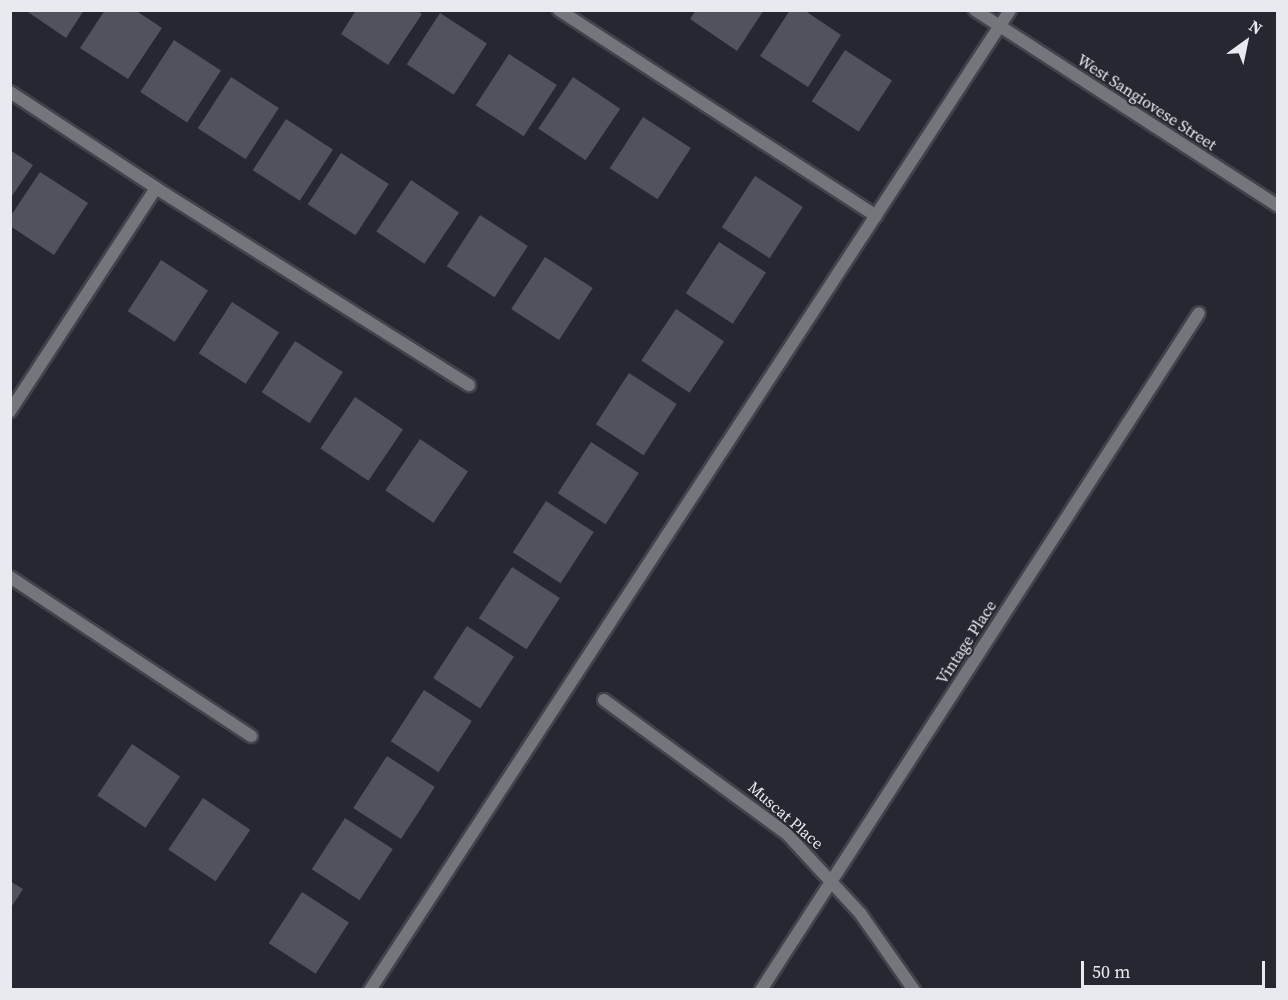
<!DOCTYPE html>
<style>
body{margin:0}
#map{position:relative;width:1288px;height:1000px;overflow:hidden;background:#262831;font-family:"Source Serif 4",serif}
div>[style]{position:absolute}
.building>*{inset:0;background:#51525c;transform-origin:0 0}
.roads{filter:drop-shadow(2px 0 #41434c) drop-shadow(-2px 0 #41434c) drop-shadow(0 2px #41434c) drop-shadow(0 -2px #41434c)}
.minor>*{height:12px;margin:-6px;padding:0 6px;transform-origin:6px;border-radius:6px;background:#75767b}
.tertiary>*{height:12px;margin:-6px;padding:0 6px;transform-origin:6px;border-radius:6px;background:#75767b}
span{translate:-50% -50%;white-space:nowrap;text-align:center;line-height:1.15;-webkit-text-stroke:4.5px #262831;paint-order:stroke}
.street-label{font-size:16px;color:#e9eaf0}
.frame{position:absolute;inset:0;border:12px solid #e9eaf0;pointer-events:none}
.north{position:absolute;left:1216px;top:12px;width:60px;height:60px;-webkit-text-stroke:4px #262831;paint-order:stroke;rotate:33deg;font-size:16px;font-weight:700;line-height:24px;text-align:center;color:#e9eaf0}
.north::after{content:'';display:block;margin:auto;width:21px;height:27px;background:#e9eaf0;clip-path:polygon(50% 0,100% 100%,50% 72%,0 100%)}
.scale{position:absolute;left:1081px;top:961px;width:184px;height:27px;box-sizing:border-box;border:3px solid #e9eaf0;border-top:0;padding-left:8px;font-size:18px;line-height:21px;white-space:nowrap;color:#e9eaf0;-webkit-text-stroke:4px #262831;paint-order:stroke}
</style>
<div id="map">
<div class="building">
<div style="clip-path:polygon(25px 10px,84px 10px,66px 38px)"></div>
<div style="clip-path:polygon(105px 10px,135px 10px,162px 28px,128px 79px,80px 48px)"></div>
<div style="clip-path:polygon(356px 10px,417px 10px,422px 14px,388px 65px,341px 34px)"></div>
<div style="clip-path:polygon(696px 10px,764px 10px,737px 51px,690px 19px)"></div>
<div style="clip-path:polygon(790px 10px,804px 10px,841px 35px,808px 87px,760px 56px)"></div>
<div style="left:440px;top:13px;width:56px;height:61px;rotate:33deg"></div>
<div style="left:174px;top:40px;width:56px;height:62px;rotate:33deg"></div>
<div style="left:845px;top:50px;width:56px;height:61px;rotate:33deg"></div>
<div style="left:509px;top:54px;width:57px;height:61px;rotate:33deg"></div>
<div style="left:231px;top:77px;width:57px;height:61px;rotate:33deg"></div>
<div style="left:573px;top:77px;width:57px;height:62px;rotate:34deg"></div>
<div style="left:643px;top:117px;width:57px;height:61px;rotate:33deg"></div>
<div style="left:286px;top:119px;width:56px;height:61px;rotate:33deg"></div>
<div style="clip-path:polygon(10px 150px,33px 165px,10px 199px)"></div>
<div style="left:341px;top:153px;width:57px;height:61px;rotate:33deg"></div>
<div style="clip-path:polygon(40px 172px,88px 203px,54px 255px,10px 226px,10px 217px)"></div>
<div style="left:755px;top:176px;width:57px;height:61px;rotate:33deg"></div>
<div style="left:411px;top:180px;width:58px;height:62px;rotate:34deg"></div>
<div style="left:480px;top:215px;width:57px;height:61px;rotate:33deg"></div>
<div style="left:719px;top:242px;width:56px;height:61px;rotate:33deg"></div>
<div style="left:545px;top:257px;width:57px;height:62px;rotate:33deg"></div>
<div style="left:161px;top:260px;width:56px;height:61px;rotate:33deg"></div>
<div style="left:232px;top:302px;width:56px;height:61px;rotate:33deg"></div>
<div style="left:676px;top:309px;width:58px;height:62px;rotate:34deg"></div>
<div style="left:295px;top:341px;width:57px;height:61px;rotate:33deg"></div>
<div style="left:629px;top:373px;width:57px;height:61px;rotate:33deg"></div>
<div style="left:355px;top:397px;width:58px;height:62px;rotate:34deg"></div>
<div style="left:420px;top:439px;width:58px;height:62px;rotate:34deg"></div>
<div style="left:591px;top:442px;width:57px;height:61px;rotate:33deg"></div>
<div style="left:546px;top:501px;width:57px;height:61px;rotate:33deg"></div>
<div style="left:512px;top:567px;width:57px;height:61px;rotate:33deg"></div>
<div style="left:467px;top:626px;width:56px;height:62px;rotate:33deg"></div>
<div style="left:424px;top:690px;width:57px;height:61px;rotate:33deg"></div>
<div style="left:132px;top:744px;width:58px;height:62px;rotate:34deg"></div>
<div style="left:387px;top:756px;width:57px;height:62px;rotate:33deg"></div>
<div style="left:203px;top:798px;width:57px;height:62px;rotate:34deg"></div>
<div style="left:345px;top:818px;width:57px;height:61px;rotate:33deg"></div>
<div style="clip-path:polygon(10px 881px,23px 889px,10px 909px)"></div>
<div style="left:302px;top:892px;width:56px;height:61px;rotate:33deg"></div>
</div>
<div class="roads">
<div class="minor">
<div style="left:559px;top:10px;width:378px;rotate:33deg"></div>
<div style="left:975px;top:10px;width:361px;rotate:32.9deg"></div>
<div style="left:10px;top:92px;width:175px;rotate:33.3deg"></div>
<div style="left:156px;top:188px;width:267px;rotate:123.2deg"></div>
<div style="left:156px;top:188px;width:370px;rotate:32.2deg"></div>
<div style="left:10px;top:577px;width:289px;rotate:33.4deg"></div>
<div style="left:370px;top:990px;width:1170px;rotate:-56.85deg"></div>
<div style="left:761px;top:990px;width:806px;rotate:-57.1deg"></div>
</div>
<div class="tertiary">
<div style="left:604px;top:700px;width:227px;rotate:36.2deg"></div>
<div style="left:787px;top:834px;width:108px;rotate:47.3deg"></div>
<div style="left:860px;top:913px;width:94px;rotate:55deg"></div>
</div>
</div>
<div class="street-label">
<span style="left:1147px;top:102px;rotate:33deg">West Sangiovese Street</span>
<span style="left:966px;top:642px;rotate:-57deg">Vintage Place</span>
<span style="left:786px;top:815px;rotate:41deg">Muscat Place</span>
</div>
<div class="frame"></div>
<div class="north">N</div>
<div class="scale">50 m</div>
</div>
